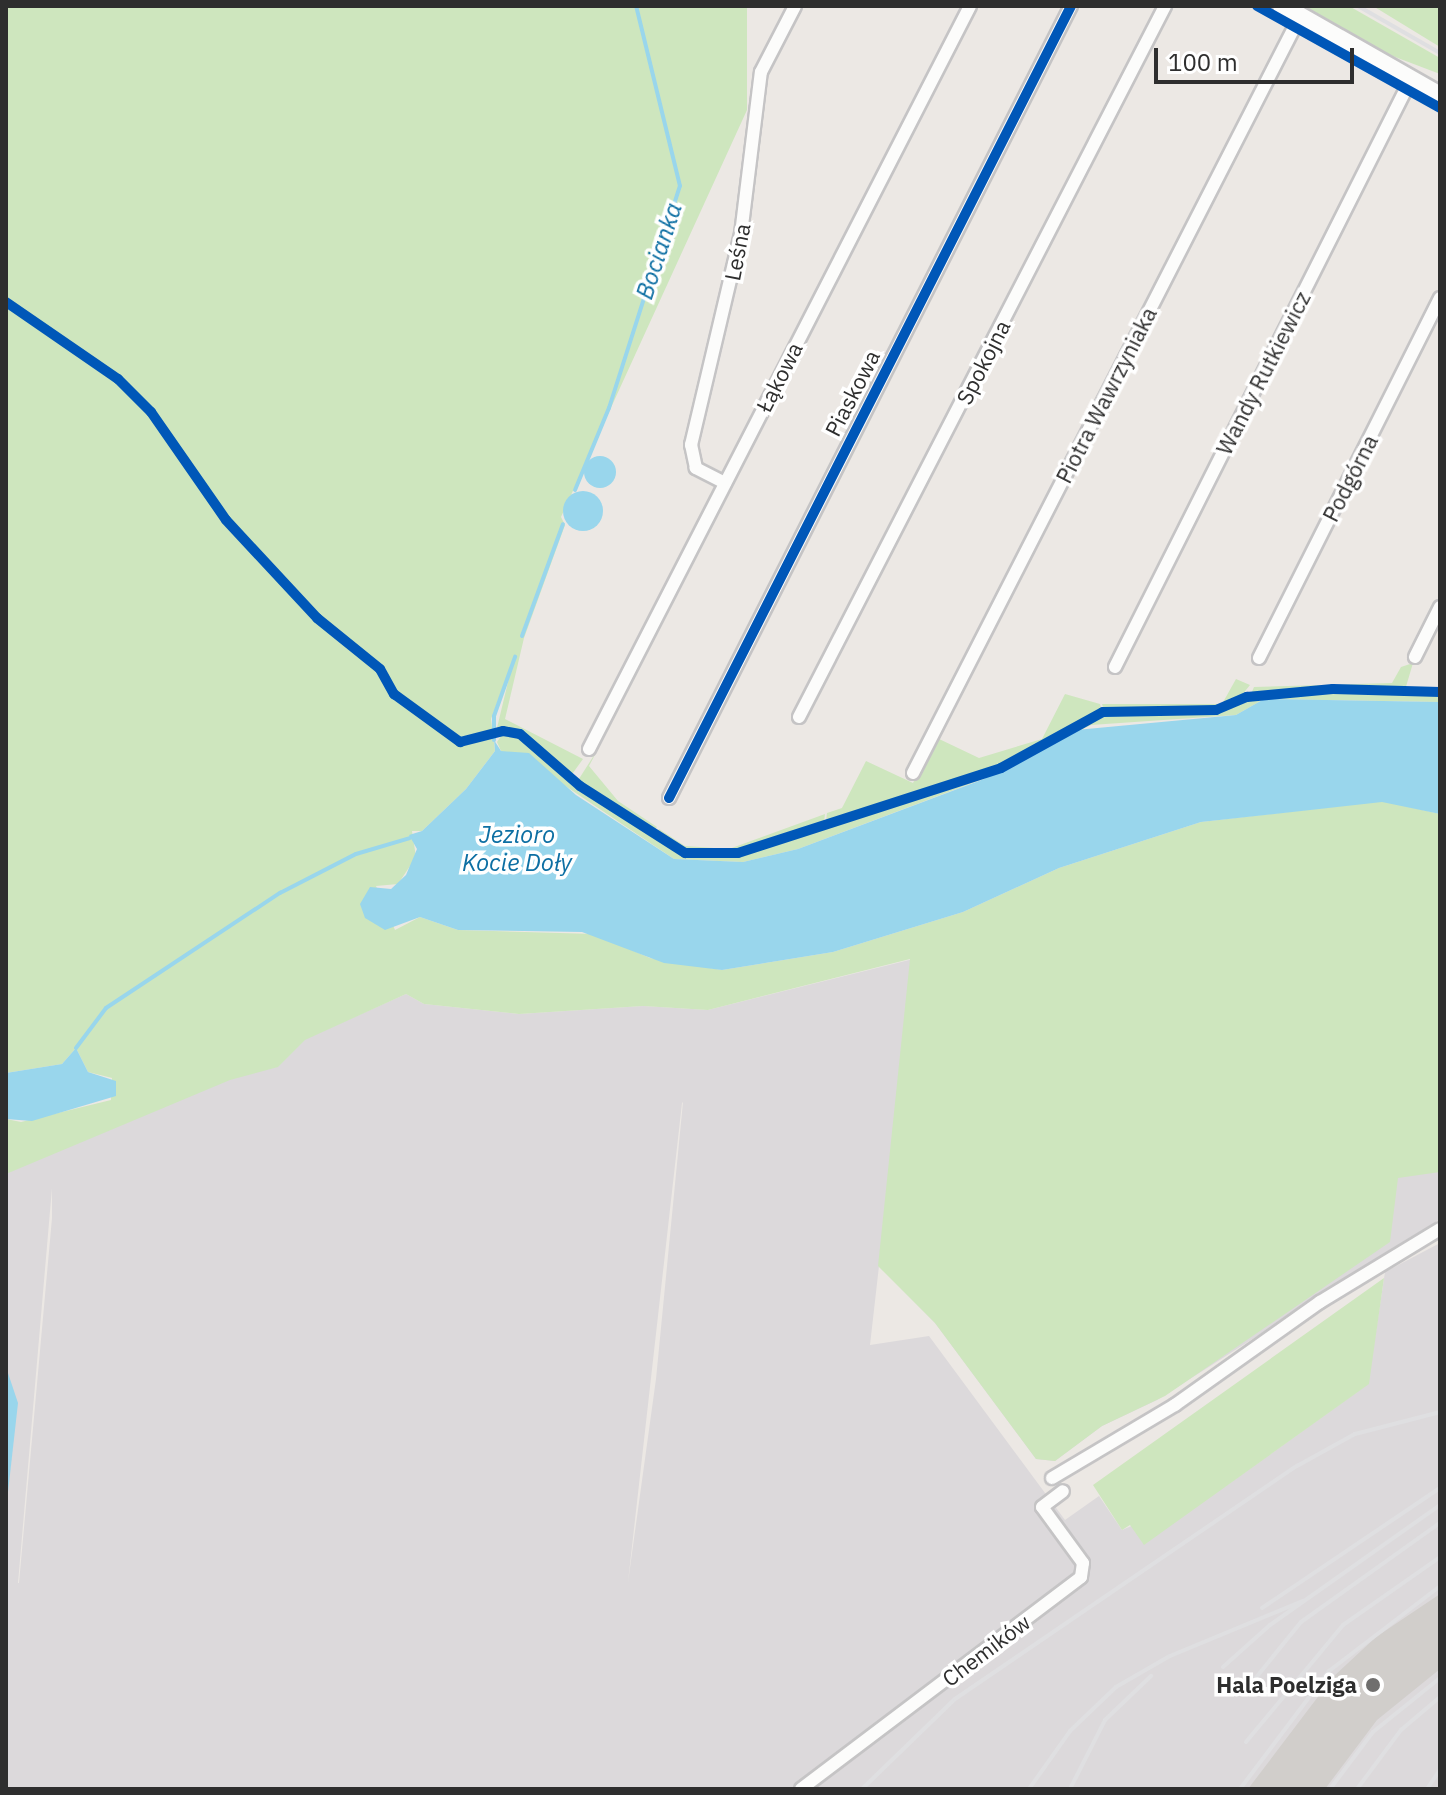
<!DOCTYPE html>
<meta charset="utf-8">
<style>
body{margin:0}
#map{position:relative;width:1446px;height:1795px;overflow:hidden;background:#ece8e4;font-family:"IBM Plex Sans",sans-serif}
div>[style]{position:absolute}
.industrial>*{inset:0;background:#dcd9db}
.green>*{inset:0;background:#cee6be}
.water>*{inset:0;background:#99d6ec}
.round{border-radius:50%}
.stream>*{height:4px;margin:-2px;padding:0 2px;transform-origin:2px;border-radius:2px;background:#99d6ec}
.building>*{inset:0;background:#d1cecb}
.roads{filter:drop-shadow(2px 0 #c5c4c5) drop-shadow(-2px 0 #c5c4c5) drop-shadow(0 2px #c5c4c5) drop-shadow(0 -2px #c5c4c5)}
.minor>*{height:12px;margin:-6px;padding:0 6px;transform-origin:6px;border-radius:6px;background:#fcfcfb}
.secondary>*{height:18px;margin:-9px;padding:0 9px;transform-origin:9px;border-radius:9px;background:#fcfcfb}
.rail>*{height:4px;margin:-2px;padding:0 2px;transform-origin:2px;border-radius:2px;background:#dfdfe1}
.cycleway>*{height:10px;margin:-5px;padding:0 5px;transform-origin:5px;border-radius:5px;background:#0057b8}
.dots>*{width:22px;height:22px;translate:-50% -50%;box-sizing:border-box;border:4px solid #fff;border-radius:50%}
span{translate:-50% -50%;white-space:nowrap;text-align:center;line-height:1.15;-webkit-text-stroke:7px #fff;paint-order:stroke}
.street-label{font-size:22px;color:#2e2e2e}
.poi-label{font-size:22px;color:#2e2e2e;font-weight:700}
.right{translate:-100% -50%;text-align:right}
.water-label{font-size:24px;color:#0d6fa3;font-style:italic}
.frame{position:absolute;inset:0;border:8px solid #2e2e2e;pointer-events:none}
.scale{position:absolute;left:1154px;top:48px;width:200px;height:36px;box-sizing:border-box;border:4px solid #2e2e2e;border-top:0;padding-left:10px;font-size:24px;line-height:28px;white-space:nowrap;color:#2e2e2e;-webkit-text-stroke:6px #fff;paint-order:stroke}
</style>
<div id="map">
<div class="industrial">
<div style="clip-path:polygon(evenodd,1361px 848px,1440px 869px,1440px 1219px,1157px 1400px,1102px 1426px,1055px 1461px,1036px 1459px,935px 1323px,879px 1266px,870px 1345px,929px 1336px,1065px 1520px,1099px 1496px,1122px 1530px,1226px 1486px,1368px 1384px,1385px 1272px,1440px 1243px,1440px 1789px,6px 1789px,6px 1172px,406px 994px,424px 1004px,519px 1014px,643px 1006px,708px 1010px,1361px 848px,683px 1102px,656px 1379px,628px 1582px,682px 1103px,683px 1102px,1361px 848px,52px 1188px,52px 1218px,19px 1583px,18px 1583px,52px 1188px)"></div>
</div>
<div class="green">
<div style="clip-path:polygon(6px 6px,747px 6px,747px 110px,561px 517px,565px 525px,524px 638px,505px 719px,583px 759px,570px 777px,528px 738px,496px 732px,514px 657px,491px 719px,495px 751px,466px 789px,422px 831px,412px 831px,416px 857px,398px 884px,376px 886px,395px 930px,420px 917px,458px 930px,594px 934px,650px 958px,722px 970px,833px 952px,963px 912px,1059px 868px,1201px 822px,1383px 801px,1440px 814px,1440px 1172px,1398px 1178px,1390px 1242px,1165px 1396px,1102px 1426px,1055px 1461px,1036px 1459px,935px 1323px,878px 1266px,910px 959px,708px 1010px,643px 1006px,519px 1014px,424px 1004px,406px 994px,305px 1040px,278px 1067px,230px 1080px,6px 1174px,6px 1119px,21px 1122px,111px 1100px,112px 1078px,88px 1072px,76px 1048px,62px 1064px,6px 1073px)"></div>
<div style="clip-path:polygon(1299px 6px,1349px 6px,1440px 58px,1440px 74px,1382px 52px)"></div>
<div style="clip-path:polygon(1373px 6px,1440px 6px,1440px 47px)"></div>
<div style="clip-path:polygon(1413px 663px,1405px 690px,1251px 694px,1254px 687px,1392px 683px,1401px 667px)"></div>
<div style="clip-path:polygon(1236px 679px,1250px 685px,1233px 706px,1104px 710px,1102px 704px,1222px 704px)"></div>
<div style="clip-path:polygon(1334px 692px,1440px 694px,1440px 702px,1264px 699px,1236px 715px,1091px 725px,983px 779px,798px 849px,743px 862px,674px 859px,561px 783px,501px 751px,497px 742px,503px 733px,527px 740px,579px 788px,668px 847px,720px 857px,1001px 769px,1103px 713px,1225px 710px,1249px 699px)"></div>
<div style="clip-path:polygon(1065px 694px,1100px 704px,1102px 711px,1000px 767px,826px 821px,827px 813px,842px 808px,866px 761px,913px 783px,937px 738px,979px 758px,1042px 739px)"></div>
<div style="clip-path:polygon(598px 749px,589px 766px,618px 801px,657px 827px,652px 834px,577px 782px)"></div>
<div style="clip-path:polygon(825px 814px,824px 822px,728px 854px,686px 852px,654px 835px,659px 829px,685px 846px,729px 849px)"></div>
<div style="clip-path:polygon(1384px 1278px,1369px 1384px,1144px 1545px,1130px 1525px,1122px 1530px,1093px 1485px)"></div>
</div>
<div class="water">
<div class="round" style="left:584px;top:456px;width:32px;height:32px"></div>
<div class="round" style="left:563px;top:491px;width:40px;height:40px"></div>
<div style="clip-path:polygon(1264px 699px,1440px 702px,1440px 814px,1382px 802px,1201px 822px,1059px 868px,963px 912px,833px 952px,722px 970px,664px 963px,582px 932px,458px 930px,420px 917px,385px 930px,365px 918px,360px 904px,370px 887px,391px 889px,406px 875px,417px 849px,409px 835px,422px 831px,466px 789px,495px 751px,494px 740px,501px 751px,529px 753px,576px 795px,674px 859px,743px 862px,798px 849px,984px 779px,1076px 730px,1236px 715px)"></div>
<div style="clip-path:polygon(76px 1048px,88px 1072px,116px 1081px,116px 1096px,32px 1121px,6px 1119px,6px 1073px,62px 1064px)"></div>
<div style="clip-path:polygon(6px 1367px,18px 1403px,6px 1510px)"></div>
</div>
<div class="stream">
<div style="left:575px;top:490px;width:89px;rotate:-67.5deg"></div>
<div style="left:609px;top:408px;width:233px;rotate:-72.3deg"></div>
<div style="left:680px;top:186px;width:185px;rotate:-103.7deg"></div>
<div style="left:522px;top:636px;width:119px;rotate:-69.9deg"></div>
<div style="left:494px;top:740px;width:24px;rotate:-90deg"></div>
<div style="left:494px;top:716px;width:63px;rotate:-70.4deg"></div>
<div style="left:76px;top:1048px;width:50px;rotate:-53.1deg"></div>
<div style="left:106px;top:1008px;width:209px;rotate:-33.5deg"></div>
<div style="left:280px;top:893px;width:85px;rotate:-27.2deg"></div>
<div style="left:356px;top:854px;width:56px;rotate:-16.5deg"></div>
</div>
<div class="building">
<div style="clip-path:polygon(1440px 1594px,1440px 1669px,1377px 1720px,1325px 1789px,1248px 1789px,1333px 1677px,1376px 1637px)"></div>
</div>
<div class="roads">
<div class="minor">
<div style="left:725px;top:483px;width:33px;rotate:-153deg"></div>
<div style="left:696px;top:468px;width:24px;rotate:-102deg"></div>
<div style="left:691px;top:445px;width:217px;rotate:-76.7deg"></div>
<div style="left:741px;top:234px;width:163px;rotate:-83deg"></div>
<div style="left:761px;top:72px;width:74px;rotate:-62.7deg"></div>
<div style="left:1415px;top:657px;width:56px;rotate:-63.4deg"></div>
<div style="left:1259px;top:658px;width:403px;rotate:-63.3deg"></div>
<div style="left:1115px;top:667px;width:658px;rotate:-63.28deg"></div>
<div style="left:799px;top:717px;width:800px;rotate:-62.76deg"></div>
<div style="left:589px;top:749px;width:835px;rotate:-62.85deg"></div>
<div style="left:913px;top:773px;width:850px;rotate:-62.92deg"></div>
<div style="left:669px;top:798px;width:888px;rotate:-63.09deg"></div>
<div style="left:1052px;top:1478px;width:143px;rotate:-30.7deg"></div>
<div style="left:1175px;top:1405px;width:178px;rotate:-35.4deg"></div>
<div style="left:1320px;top:1302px;width:140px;rotate:-31.3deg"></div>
<div style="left:801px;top:1789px;width:351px;rotate:-37.1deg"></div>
<div style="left:1081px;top:1577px;width:14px;rotate:-82deg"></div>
<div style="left:1083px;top:1563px;width:69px;rotate:-126.2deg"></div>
<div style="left:1042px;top:1507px;width:26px;rotate:-37deg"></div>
</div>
<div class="secondary">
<div style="left:1282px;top:6px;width:182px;rotate:29.7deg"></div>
</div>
</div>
<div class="rail">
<div style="left:1358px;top:6px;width:95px;rotate:29.8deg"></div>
<div style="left:1262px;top:1608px;width:215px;rotate:-34deg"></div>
<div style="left:1223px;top:1667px;width:63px;rotate:-41.8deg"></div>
<div style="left:1270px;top:1625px;width:208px;rotate:-35.2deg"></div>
<div style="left:1250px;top:1685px;width:81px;rotate:-51deg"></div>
<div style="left:1301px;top:1622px;width:171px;rotate:-35.5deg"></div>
<div style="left:1246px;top:1742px;width:152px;rotate:-50.3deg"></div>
<div style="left:1343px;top:1625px;width:118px;rotate:-35deg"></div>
<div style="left:862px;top:1789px;width:129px;rotate:-44.1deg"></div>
<div style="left:955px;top:1699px;width:414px;rotate:-34.3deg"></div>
<div style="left:1297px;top:1466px;width:66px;rotate:-28.9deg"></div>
<div style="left:1355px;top:1434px;width:88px;rotate:-14.5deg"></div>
<div style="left:1029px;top:1789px;width:71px;rotate:-54.7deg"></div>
<div style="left:1070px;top:1731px;width:64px;rotate:-43.7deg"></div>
<div style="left:1116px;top:1687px;width:62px;rotate:-29.9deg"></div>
<div style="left:1170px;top:1656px;width:144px;rotate:-22.5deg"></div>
<div style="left:1070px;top:1789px;width:77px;rotate:-63.1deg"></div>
<div style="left:1105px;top:1720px;width:64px;rotate:-43.7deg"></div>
<div style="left:1240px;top:1789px;width:148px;rotate:-53deg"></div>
<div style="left:1329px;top:1671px;width:140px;rotate:-37.4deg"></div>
<div style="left:1330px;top:1789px;width:71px;rotate:-53deg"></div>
<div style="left:1373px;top:1732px;width:86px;rotate:-38.9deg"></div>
<div style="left:1357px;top:1789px;width:74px;rotate:-53.3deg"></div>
<div style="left:1401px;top:1730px;width:51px;rotate:-40.2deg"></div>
<div style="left:1427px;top:1789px;width:23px;rotate:-56deg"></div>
</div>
<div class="cycleway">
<div style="left:1257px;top:6px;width:210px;rotate:29.1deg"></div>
<div style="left:6px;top:302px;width:136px;rotate:34.5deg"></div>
<div style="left:118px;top:379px;width:47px;rotate:45deg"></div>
<div style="left:151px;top:412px;width:131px;rotate:55.2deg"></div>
<div style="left:226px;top:520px;width:134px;rotate:47.1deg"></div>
<div style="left:317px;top:618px;width:81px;rotate:39deg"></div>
<div style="left:380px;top:669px;width:29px;rotate:61deg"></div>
<div style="left:394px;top:694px;width:82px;rotate:36deg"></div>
<div style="left:460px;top:742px;width:44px;rotate:-14.3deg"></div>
<div style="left:503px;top:731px;width:17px;rotate:10deg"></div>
<div style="left:520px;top:734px;width:79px;rotate:40.9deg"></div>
<div style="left:580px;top:786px;width:125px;rotate:32.5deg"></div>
<div style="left:685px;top:853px;width:53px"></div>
<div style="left:738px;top:853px;width:276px;rotate:-17.9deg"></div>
<div style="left:1001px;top:768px;width:116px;rotate:-28.8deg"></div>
<div style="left:1103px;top:712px;width:113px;rotate:-1deg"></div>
<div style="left:1216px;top:710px;width:34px;rotate:-23deg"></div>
<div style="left:1247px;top:697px;width:86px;rotate:-5.3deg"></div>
<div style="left:1333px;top:689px;width:107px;rotate:1.6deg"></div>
<div style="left:669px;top:798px;width:888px;rotate:-63.09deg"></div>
</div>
<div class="dots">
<div style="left:1373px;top:1685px;background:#706f6e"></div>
</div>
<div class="street-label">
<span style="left:737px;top:252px;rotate:-79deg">Leśna</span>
<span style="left:983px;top:362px;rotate:-63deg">Spokojna</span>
<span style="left:1263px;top:373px;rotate:-63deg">Wandy Rutkiewicz</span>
<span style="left:779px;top:377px;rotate:-63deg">Łąkowa</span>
<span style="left:852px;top:393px;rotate:-63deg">Piaskowa</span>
<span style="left:1106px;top:395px;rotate:-63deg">Piotra Wawrzyniaka</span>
<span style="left:1350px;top:478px;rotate:-63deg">Podgórna</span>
<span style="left:986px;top:1650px;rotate:-37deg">Chemików</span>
</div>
<div class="poi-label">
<span class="right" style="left:1357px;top:1685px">Hala Poelziga</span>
</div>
<div class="water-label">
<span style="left:659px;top:251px;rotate:-72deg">Bocianka</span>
<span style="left:517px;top:849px">Jezioro<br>Kocie Doły</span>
</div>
<div class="frame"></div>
<div class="scale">100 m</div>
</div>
